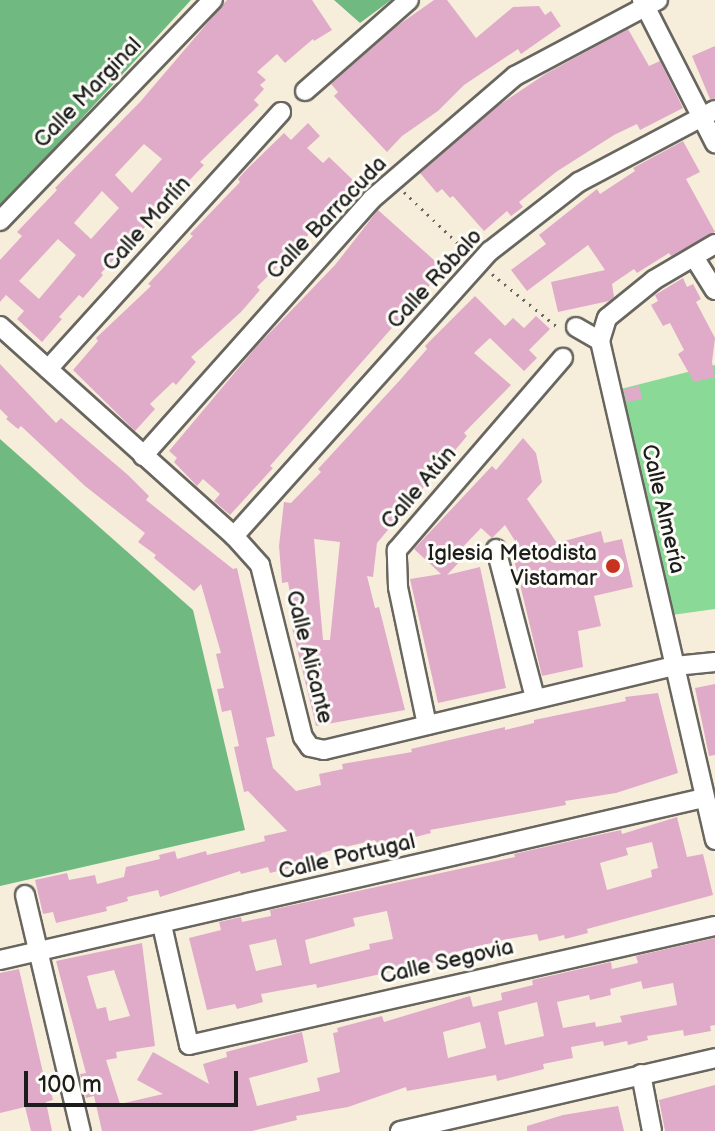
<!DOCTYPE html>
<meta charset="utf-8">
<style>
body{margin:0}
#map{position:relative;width:715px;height:1131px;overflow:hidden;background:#f6eedb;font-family:"Balsamiq Sans",sans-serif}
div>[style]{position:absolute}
.green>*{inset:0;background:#8bd997}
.forest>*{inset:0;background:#70b980}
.building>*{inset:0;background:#e0abc9;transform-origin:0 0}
.path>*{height:3px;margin-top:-1.5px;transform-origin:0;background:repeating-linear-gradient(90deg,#68665f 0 2px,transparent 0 8px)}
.roads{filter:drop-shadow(2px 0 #68665f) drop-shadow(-2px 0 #68665f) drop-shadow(0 2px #68665f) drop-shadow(0 -2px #68665f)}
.minor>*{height:18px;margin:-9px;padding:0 9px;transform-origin:9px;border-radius:9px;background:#fff}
.dots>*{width:22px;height:22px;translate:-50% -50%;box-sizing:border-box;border:4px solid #fdfcf7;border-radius:50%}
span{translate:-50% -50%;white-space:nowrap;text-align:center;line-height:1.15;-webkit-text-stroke:6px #fdfcf7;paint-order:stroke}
.street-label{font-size:22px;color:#1c1c1c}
.poi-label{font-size:22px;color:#1c1c1c}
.right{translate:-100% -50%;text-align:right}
.scale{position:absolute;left:24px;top:1071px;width:214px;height:36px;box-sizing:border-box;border:4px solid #1c1c1c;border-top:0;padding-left:10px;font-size:24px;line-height:28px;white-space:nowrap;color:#1c1c1c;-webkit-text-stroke:6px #fdfcf7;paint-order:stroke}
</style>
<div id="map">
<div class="green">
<div style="clip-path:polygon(715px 365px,715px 609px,672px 615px,617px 390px)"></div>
</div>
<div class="forest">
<div style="clip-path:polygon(0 0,191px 0,0 207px)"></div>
<div style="clip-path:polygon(334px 0,391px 0,360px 23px)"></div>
<div style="clip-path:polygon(0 439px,193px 610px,245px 830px,0 886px)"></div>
</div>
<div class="building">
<div style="clip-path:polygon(evenodd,227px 0,312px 0,332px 30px,314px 41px,313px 39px,285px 63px,277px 54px,257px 72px,266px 80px,260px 85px,264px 89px,254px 100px,259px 105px,200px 162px,204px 165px,101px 273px,103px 275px,83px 298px,79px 295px,59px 317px,62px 319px,42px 342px,17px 319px,24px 311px,6px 295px,0 302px,0 260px,22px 236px,17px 232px,57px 190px,55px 188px,140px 102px,227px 0,144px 144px,162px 159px,132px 193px,115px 175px,144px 144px,227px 0,102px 191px,119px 208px,91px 239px,74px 223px,102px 191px,227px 0,58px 239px,76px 255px,39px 299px,19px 281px,58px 239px)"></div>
<div style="clip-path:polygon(434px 0,447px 0,476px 38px,513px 7px,539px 6px,545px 15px,551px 11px,561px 26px,521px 54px,518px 49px,464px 85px,438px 111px,402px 136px,387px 152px,334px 96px,338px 92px,331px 84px,397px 26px)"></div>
<div style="clip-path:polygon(628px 29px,649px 66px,660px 61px,683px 108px,640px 130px,637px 124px,614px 135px,556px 172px,519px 202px,523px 207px,511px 216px,507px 211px,484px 231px,453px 196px,450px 198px,442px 189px,437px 193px,420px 173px,499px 105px,547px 73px)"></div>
<div style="clip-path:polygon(715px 46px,715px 98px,710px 99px,692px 56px)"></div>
<div style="clip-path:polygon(308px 123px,320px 136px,307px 148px,323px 163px,329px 157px,353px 180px,350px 184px,358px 191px,343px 207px,339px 202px,325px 215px,280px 268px,278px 266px,257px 287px,260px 290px,241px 312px,191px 357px,196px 362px,176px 385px,173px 382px,150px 404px,155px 409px,135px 431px,73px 370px,98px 341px,96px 338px,151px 286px,148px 284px,193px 236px,190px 234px,240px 182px,238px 179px,247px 169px,284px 133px,291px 140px)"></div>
<div style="clip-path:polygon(683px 141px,700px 172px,686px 179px,715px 232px,671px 256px,669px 253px,637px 273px,634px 269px,612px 284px,614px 297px,609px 301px,558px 312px,551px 282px,605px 270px,588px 245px,527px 291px,511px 270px,546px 244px,539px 235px,597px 189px,600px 194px,635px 171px,633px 168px)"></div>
<div style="clip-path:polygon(378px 210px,444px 269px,270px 466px,273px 468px,230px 515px,214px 501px,220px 494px,203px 479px,197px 486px,174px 462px,177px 458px,169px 451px,257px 346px,335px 265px)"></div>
<div style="clip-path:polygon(683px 278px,687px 287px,693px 284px,701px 299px,696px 302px,715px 338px,712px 362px,715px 377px,694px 382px,678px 354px,684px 350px,670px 323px,663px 326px,651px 305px,658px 301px,655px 295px)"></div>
<div style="clip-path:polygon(evenodd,475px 296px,505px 326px,513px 318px,524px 328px,536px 316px,550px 329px,529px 350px,537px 358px,524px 371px,490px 338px,474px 353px,511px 385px,464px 433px,467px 436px,377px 543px,373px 577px,367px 576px,375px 608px,379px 607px,405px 710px,316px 726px,292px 628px,296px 627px,288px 582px,282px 583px,279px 546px,284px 502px,291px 503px,321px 472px,318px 469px,400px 380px,427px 349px,425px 346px,475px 296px,314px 539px,340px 542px,330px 640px,323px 640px,314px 539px)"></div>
<div style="clip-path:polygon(0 364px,56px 423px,61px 418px,128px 475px,149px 496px,146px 500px,233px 569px,237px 568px,275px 736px,266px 738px,273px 768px,296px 791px,321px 785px,319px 774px,343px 769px,342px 764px,412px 752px,411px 749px,505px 727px,505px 730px,534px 723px,534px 720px,626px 701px,625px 697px,658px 693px,678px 773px,616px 793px,565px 801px,566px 805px,430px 830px,431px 833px,377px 847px,375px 840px,345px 847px,321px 853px,323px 860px,270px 873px,268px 867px,241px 874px,240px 871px,160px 897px,158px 890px,127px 897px,128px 901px,106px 907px,107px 911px,56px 923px,53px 912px,43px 914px,35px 880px,67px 873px,69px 880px,95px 875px,97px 884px,124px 877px,126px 867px,160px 859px,159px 855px,175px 851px,177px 859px,206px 851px,207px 855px,265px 841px,264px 836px,287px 831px,248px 791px,244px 792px,234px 747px,239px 746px,231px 710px,222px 712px,217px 689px,224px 688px,216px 654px,221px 653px,201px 584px,194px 591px,154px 558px,156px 555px,138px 542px,145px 533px,85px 486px,21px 426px,18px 429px,6px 419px,8px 417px,0 409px)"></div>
<div style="left:639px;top:386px;width:13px;height:16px;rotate:77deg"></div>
<div style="clip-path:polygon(523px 438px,536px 453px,542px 482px,527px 499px,557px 543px,601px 531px,604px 543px,622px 539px,633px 587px,594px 596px,601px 626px,578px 631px,583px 667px,542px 676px,513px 555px,522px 552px,505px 525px,492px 538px,481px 528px,458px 552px,464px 557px,447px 575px,480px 567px,506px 688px,438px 703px,410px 579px,441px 574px,414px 549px,492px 466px,496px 470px)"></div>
<div style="clip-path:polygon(715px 684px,715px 755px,709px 756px,695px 688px)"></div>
<div style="clip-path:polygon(evenodd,677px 817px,687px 857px,703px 854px,713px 895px,587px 929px,588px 933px,565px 939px,564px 935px,539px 941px,537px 934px,503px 940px,448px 954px,449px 959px,317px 988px,316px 984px,261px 994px,263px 1002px,237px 1009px,235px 1004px,207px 1010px,189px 938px,221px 930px,219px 922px,241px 917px,242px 922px,271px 916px,270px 910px,515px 857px,514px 854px,589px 837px,621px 830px,622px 834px,677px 817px,652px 842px,658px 868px,651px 870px,652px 877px,607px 890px,600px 863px,628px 855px,626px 848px,652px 842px,677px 817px,387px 911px,393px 939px,369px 944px,370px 949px,310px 964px,305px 940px,355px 926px,353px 918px,387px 911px,677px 817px,276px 939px,282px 965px,256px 971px,249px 945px,276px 939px)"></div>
<div style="clip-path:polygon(evenodd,715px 938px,715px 1025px,710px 1026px,711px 1031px,684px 1036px,683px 1030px,647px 1036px,648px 1040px,628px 1045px,627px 1041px,604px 1046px,603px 1041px,571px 1047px,573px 1058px,543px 1064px,544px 1069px,497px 1081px,496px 1075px,407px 1091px,406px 1087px,348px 1107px,296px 1116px,297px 1120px,252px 1131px,102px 1131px,94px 1096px,86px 1098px,80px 1074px,86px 1073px,56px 961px,142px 943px,155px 1046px,116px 1052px,117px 1058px,106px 1060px,120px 1104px,163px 1094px,137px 1080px,153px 1052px,209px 1084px,203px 1064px,227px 1057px,226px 1052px,302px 1032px,308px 1062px,249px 1078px,257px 1106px,320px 1091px,317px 1078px,340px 1072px,333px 1033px,338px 1032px,337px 1028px,382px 1016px,384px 1022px,470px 996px,473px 1007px,502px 1000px,501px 993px,533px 985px,532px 980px,611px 962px,612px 969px,638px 963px,636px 956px,715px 938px,114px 970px,130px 1016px,109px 1021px,106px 1007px,97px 1009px,87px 976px,114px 970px,715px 938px,641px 981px,643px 989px,673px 983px,677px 1005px,620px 1016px,622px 1022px,596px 1027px,595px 1022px,563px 1028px,557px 1002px,589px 995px,590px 1000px,611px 995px,610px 989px,641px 981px,715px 938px,537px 1002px,544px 1036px,505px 1045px,498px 1012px,537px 1002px,715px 938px,480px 1022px,486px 1048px,448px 1058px,443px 1032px,480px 1022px)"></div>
<div style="clip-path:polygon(19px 969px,44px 1077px,47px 1076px,53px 1100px,46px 1102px,52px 1131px,31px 1131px,25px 1107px,0 1113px,0 973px)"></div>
<div style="clip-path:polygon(715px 1085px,715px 1131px,665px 1131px,659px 1100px)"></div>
<div style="clip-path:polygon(618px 1106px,624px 1131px,527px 1131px,527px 1126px,563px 1115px)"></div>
</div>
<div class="path">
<div style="left:404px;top:192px;width:88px;rotate:43.6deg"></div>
<div style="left:492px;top:274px;width:87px;rotate:39deg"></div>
</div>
<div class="roads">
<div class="minor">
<div style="left:642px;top:0;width:161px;rotate:63deg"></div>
<div style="left:305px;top:91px;width:138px;rotate:-41.2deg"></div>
<div style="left:0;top:221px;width:307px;rotate:-46.1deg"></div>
<div style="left:715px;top:244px;width:71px;rotate:149.5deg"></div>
<div style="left:654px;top:280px;width:60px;rotate:141deg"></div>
<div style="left:607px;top:318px;width:24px;rotate:107deg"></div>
<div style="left:600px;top:341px;width:512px;rotate:77.02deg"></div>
<div style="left:694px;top:257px;width:39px;rotate:58deg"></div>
<div style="left:0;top:326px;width:314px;rotate:41.9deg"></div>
<div style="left:234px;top:536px;width:39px;rotate:48deg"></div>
<div style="left:260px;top:565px;width:177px;rotate:76deg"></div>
<div style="left:303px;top:737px;width:12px;rotate:55deg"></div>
<div style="left:310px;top:747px;width:14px;rotate:12deg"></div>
<div style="left:324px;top:750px;width:361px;rotate:-13.5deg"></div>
<div style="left:675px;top:666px;width:40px;rotate:-5.7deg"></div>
<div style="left:576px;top:327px;width:28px;rotate:30deg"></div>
<div style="left:48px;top:369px;width:347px;rotate:-47.8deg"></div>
<div style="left:143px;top:456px;width:344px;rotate:-48.3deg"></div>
<div style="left:372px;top:199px;width:189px;rotate:-40.7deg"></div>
<div style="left:515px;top:76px;width:162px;rotate:-28deg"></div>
<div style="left:234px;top:536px;width:383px;rotate:-48.1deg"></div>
<div style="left:490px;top:251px;width:113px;rotate:-37.8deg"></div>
<div style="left:579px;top:182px;width:154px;rotate:-27.9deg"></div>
<div style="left:496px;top:549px;width:154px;rotate:75.3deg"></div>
<div style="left:427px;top:725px;width:141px;rotate:-101.9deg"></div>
<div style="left:398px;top:587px;width:37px;rotate:-92deg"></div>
<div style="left:397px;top:550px;width:254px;rotate:-49.2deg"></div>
<div style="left:25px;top:895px;width:243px;rotate:76.7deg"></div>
<div style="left:162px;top:925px;width:123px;rotate:77.3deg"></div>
<div style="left:189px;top:1045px;width:539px;rotate:-12.75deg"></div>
<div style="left:0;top:960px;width:722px;rotate:-12.96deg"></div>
<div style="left:641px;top:1074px;width:58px;rotate:79.1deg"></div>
<div style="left:400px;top:1131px;width:323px;rotate:-13deg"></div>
</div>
</div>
<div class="dots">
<div style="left:613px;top:566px;background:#c8321e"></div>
</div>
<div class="street-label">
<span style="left:88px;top:93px;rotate:-46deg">Calle Marginal</span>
<span style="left:327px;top:218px;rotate:-46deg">Calle Barracuda</span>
<span style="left:147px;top:224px;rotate:-48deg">Calle Marlín</span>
<span style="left:435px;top:279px;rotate:-47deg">Calle Róbalo</span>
<span style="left:419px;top:488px;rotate:-49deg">Calle Atún</span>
<span style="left:663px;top:509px;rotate:77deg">Calle Almería</span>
<span style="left:309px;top:657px;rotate:76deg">Calle Alicante</span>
<span style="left:347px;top:857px;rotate:-13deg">Calle Portugal</span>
<span style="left:447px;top:962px;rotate:-13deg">Calle Segovia</span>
</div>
<div class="poi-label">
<span class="right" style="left:597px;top:566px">Iglesia Metodista<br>Vistamar</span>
</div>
<div class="scale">100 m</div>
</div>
